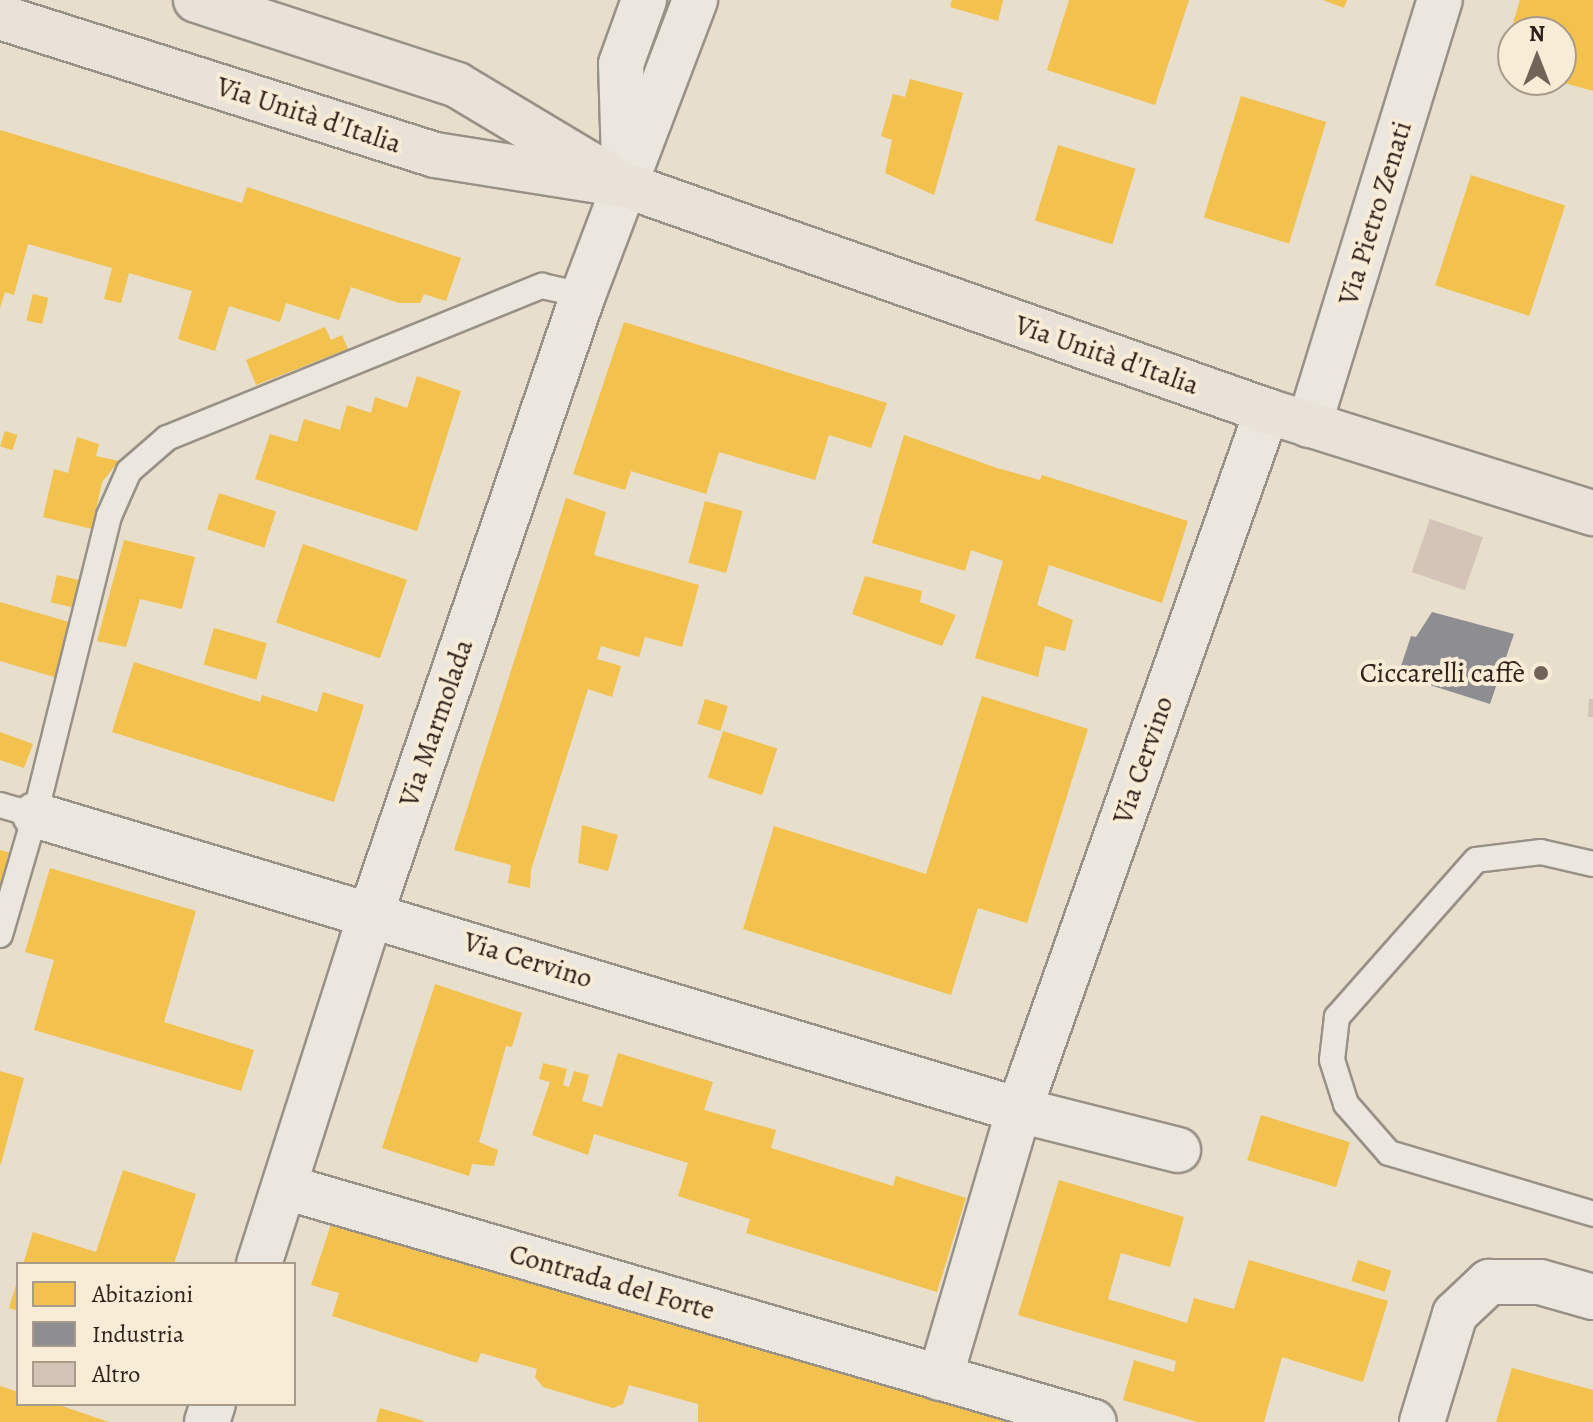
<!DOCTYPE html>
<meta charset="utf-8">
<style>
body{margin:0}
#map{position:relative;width:1593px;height:1422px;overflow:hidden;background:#e7decc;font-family:Alegreya,serif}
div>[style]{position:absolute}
.homes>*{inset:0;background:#f2c14e;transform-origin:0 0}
.industry>*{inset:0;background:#8d8d92}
.building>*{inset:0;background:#d3c4b7;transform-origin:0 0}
.roads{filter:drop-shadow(2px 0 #989187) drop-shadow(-2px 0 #989187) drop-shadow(0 2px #989187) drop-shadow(0 -2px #989187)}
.service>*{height:24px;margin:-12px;padding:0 12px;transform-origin:12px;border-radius:12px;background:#ebe6de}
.minor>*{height:44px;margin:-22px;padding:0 22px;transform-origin:22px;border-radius:22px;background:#ebe6de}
.primary>*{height:44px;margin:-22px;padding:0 22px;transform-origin:22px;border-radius:22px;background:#e8e2d8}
.dots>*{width:22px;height:22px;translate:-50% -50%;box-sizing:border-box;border:4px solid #f7ecd6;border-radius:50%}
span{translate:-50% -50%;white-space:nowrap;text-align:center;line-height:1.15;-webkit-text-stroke:8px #f7ecd6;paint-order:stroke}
.street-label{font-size:28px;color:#31211a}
.poi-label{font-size:28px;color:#31211a}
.right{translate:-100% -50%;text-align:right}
.legend{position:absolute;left:16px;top:1262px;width:280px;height:144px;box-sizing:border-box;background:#f7ecd6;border:2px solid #a89b8b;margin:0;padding:10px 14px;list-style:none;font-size:24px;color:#31211a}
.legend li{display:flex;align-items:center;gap:16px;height:40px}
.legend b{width:40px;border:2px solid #a89b8b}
.north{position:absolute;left:1497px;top:16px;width:80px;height:80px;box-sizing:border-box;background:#f7ecd6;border:2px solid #a89b8b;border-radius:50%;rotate:0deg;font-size:22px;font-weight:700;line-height:32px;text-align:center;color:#31211a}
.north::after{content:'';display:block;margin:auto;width:28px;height:36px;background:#716358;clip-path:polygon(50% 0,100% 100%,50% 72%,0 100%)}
</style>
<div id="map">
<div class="homes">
<div style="clip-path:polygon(952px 0,1003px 0,998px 21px,950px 7px)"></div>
<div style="clip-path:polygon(1069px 0,1189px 0,1155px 105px,1047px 70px)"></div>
<div style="clip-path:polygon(1323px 0,1347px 0,1344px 8px)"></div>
<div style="clip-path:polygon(1520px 0,1593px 0,1593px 91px,1561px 82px,1561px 32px,1513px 32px,1513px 67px,1501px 63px)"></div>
<div style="clip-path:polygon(910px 79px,963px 93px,934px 195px,885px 173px,892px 140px,881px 136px,893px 94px,905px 97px)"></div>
<div style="left:1241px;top:96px;width:89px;height:127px;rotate:17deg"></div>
<div style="clip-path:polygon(0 130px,242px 203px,247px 187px,461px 258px,446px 301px,424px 294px,420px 303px,399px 303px,351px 287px,339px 320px,286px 303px,280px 322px,229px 306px,215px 351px,178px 339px,192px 291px,129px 273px,121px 303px,104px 299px,112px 268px,28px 244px,14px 295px,5px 292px,0 308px)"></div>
<div style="left:1058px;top:145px;width:81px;height:79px;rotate:17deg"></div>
<div style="left:1471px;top:175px;width:99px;height:116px;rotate:18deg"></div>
<div style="left:33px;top:294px;width:16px;height:27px;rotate:14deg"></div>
<div style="clip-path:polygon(624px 322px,887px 403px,871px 448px,829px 435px,815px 480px,719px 452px,706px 494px,631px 471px,625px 490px,573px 474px)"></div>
<div style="clip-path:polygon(325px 327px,331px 340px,342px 335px,348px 349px,256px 385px,246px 360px)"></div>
<div style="clip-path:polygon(417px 376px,461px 391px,417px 531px,255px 479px,270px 434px,297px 442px,304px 419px,340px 430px,347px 405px,371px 413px,375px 397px,407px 408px)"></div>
<div style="left:5px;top:431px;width:13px;height:16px;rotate:18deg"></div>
<div style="clip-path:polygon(904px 435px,997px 468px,1040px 480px,1042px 475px,1188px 521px,1162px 603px,1049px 565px,1037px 605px,1073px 620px,1065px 651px,1045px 646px,1038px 677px,975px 658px,1003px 561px,971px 550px,965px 571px,872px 543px)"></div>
<div style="clip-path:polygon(77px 437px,99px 444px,96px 456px,119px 461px,102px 482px,92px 529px,43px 517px,54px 469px,68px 473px)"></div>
<div style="left:219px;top:493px;width:60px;height:38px;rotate:18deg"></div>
<div style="clip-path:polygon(566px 498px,606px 512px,594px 555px,699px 585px,682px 647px,645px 637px,639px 657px,601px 646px,597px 659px,621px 666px,612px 697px,588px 689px,531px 870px,530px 888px,508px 883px,511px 865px,454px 850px)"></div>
<div style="left:705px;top:501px;width:39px;height:64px;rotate:15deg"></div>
<div style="clip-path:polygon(124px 540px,195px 557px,182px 609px,140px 599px,126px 647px,97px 641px)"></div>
<div style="left:303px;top:544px;width:110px;height:83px;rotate:19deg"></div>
<div style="left:57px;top:575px;width:35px;height:28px;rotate:13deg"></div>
<div style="clip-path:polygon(865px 576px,922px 591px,920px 602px,956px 615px,942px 646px,852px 614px)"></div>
<div style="clip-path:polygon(0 602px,76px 624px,61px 679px,0 661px)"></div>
<div style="left:214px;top:628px;width:55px;height:38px;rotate:16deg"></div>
<div style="clip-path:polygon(134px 662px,260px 702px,262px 695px,317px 712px,323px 692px,364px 705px,334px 802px,112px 732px)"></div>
<div style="clip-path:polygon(982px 696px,1088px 729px,1027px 923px,978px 908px,951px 995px,743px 929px,774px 826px,926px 874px)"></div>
<div style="left:705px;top:699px;width:24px;height:26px;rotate:17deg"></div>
<div style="left:723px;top:731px;width:57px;height:49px;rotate:18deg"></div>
<div style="clip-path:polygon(0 732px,33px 744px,24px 768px,0 760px)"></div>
<div style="clip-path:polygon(582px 825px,618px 835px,608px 871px,578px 863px)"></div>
<div style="clip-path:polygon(0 850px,11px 853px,1px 888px,0 888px)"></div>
<div style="clip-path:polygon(50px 868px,196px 911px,164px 1022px,254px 1050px,241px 1091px,34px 1030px,54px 960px,25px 952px)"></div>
<div style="clip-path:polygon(435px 984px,522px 1013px,512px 1047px,506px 1046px,479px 1142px,498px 1150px,494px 1166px,472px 1164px,469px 1176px,382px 1148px)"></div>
<div style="clip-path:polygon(618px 1053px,713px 1082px,704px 1110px,776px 1130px,771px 1148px,893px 1186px,896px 1176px,966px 1198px,937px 1292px,746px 1233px,750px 1219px,678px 1196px,688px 1163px,594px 1134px,588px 1155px,532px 1135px,550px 1082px,539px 1079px,543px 1063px,567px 1069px,563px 1085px,569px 1087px,574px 1071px,589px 1075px,582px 1101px,602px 1107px)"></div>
<div style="clip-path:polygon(0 1071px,24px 1078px,1px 1164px,0 1164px)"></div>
<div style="left:1261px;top:1115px;width:93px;height:47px;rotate:17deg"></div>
<div style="clip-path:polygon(123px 1170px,196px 1194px,174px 1264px,23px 1264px,33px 1232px,96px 1252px)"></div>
<div style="clip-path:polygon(1059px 1180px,1184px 1217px,1170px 1267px,1121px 1253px,1108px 1299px,1187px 1323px,1194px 1298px,1234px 1309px,1249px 1260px,1388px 1301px,1363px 1382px,1282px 1357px,1264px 1422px,1197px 1422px,1123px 1400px,1134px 1360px,1174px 1372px,1176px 1361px,1018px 1315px)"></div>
<div style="clip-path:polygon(332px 1221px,1012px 1421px,1012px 1422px,698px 1422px,698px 1404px,629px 1385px,623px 1404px,613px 1408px,543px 1387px,535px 1377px,537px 1369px,481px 1353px,477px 1363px,332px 1316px,339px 1293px,311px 1285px)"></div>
<div style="left:1358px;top:1260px;width:35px;height:22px;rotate:18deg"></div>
<div style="clip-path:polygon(17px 1281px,18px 1281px,18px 1311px,9px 1308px)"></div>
<div style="clip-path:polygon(1512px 1368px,1593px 1390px,1593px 1422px,1496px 1422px)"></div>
<div style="clip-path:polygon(0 1386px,18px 1392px,18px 1404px,56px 1404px,109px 1422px,0 1422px)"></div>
<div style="clip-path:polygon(380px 1408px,424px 1421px,423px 1422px,376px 1422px)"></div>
</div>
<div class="industry">
<div style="clip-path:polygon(1432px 612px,1514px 634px,1490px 704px,1398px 675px,1411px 636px,1416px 637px)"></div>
</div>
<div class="building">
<div style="left:1430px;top:519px;width:56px;height:56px;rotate:19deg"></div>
<div style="clip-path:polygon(1589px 699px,1593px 699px,1593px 717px,1588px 717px)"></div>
</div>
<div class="roads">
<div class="service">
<div style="left:0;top:805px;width:36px;rotate:16deg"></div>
<div style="left:1593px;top:864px;width:53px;rotate:-167deg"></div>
<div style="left:1541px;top:852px;width:65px;rotate:173deg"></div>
<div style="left:1476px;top:860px;width:210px;rotate:131.5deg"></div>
<div style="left:1337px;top:1017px;width:43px;rotate:96.6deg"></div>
<div style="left:1332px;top:1060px;width:46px;rotate:72.3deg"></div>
<div style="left:1346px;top:1104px;width:65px;rotate:48.7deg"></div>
<div style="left:1389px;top:1153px;width:213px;rotate:16.6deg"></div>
<div style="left:0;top:935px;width:125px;rotate:-73.7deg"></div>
<div style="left:35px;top:815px;width:308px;rotate:-76.1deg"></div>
<div style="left:109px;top:516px;width:49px;rotate:-66deg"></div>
<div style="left:129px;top:471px;width:50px;rotate:-41deg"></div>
<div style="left:167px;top:438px;width:405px;rotate:-22.1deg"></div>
<div style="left:542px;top:286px;width:42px;rotate:12.4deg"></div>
</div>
<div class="minor">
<div style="left:624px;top:163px;width:99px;rotate:-91.7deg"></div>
<div style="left:621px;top:64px;width:68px;rotate:-70.2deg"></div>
<div style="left:1309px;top:425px;width:445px;rotate:-72.9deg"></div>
<div style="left:35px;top:815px;width:1027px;rotate:16.69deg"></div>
<div style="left:1019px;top:1110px;width:164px;rotate:14.1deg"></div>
<div style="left:285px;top:1187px;width:842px;rotate:16.2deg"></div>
<div style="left:259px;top:1264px;width:368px;rotate:-72.3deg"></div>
<div style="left:371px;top:913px;width:653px;rotate:-71.07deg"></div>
<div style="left:583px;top:295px;width:316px;rotate:-69.2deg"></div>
<div style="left:940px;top:1378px;width:279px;rotate:-73.6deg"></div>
<div style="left:1019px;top:1110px;width:742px;rotate:-70.47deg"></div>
<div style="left:207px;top:1422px;width:19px;rotate:-72deg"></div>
<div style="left:1422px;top:1422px;width:113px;rotate:-73deg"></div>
<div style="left:1455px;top:1314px;width:47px;rotate:-43.3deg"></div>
<div style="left:1489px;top:1282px;width:51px"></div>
<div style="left:1540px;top:1282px;width:55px;rotate:15.8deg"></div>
</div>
<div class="primary">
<div style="left:196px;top:0;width:274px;rotate:18deg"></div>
<div style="left:457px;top:85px;width:174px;rotate:30.9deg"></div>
<div style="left:0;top:17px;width:456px;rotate:17.6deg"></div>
<div style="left:435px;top:155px;width:192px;rotate:9deg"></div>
<div style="left:625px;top:185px;width:681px;rotate:19.39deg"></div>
<div style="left:1267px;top:411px;width:342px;rotate:17.4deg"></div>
</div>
</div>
<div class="dots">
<div style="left:1541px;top:673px;background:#716358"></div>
</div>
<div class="street-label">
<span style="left:309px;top:115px;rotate:18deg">Via Unità d'Italia</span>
<span style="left:1375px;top:213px;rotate:-73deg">Via Pietro Zenati</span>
<span style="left:1107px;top:355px;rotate:19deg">Via Unità d'Italia</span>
<span style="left:436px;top:723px;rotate:-71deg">Via Marmolada</span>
<span style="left:1143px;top:760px;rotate:-71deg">Via Cervino</span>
<span style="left:528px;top:960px;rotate:17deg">Via Cervino</span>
<span style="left:612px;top:1282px;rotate:16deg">Contrada del Forte</span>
</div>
<div class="poi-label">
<span class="right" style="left:1525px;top:673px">Ciccarelli caffè</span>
</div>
<ul class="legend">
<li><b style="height:22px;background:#f2c14e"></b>Abitazioni</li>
<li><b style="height:22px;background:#8d8d92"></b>Industria</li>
<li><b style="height:22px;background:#d3c4b7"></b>Altro</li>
</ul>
<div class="north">N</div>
</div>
